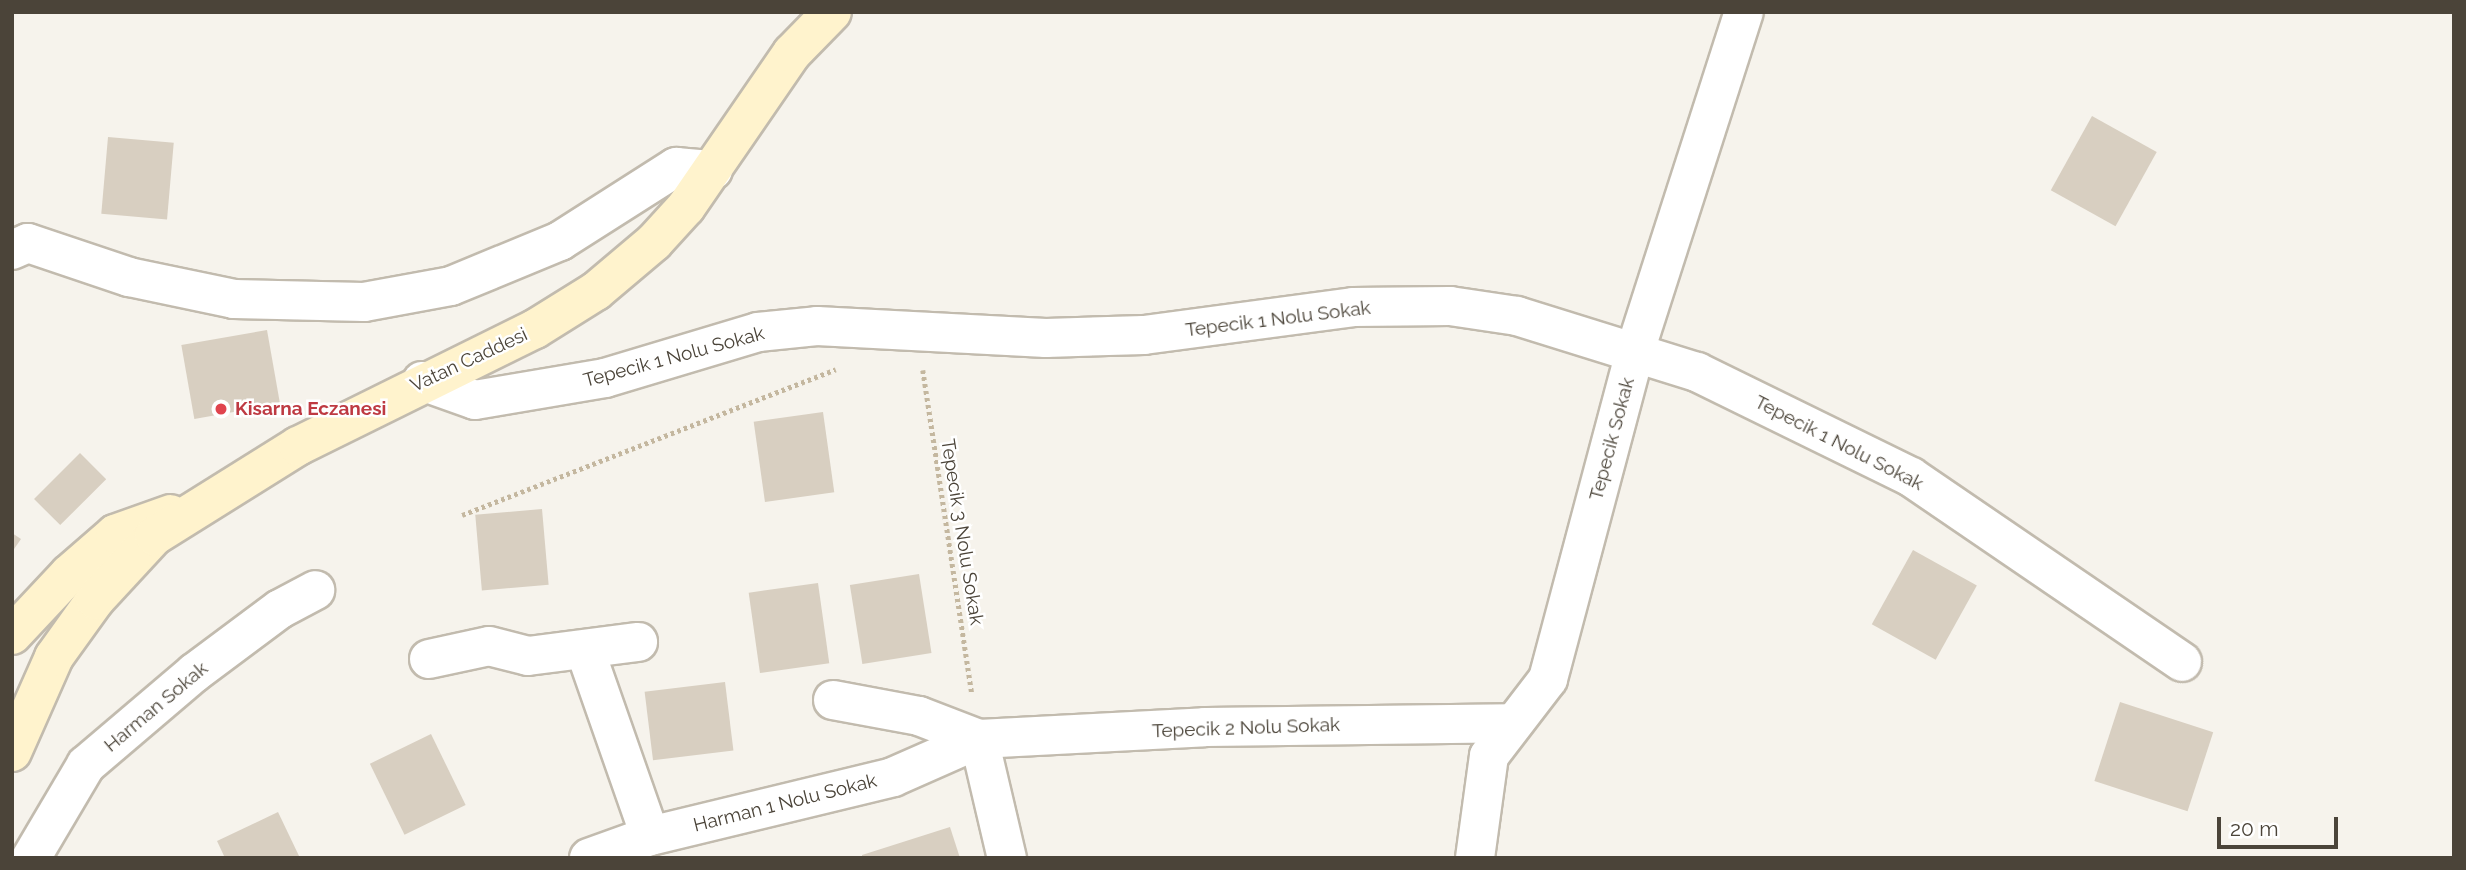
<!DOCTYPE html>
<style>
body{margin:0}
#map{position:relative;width:2466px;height:870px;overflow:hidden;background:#f6f3ec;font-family:Raleway,sans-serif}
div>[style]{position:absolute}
.building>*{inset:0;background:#d8cfc1;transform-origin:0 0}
.path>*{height:4.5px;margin-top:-2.25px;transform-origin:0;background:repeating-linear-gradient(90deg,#c4b79f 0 3.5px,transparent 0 7px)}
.roads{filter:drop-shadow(2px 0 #c2bbae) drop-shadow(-2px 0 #c2bbae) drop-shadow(0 2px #c2bbae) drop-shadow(0 -2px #c2bbae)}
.street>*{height:38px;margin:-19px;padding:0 19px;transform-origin:19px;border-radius:19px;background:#fff}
.secondary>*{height:38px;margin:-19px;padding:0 19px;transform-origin:19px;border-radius:19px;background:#fff3cd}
.dots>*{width:19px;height:19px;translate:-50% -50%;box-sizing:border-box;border:4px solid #fff;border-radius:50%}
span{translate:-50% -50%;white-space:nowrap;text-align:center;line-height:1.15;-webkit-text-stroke:5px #fff;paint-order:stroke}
.street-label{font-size:19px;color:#4b4439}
.health-label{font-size:19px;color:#be3a42;font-weight:700}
.left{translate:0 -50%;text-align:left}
.frame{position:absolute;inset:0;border:14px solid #4b4439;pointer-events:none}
.scale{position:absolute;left:2217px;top:817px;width:121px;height:32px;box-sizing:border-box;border:4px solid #4b4439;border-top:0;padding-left:9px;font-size:21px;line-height:24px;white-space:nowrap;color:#4b4439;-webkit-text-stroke:5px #fff;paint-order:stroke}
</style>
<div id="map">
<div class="building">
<div style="left:2092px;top:116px;width:74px;height:85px;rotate:29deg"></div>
<div style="left:108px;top:137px;width:66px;height:77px;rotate:5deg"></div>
<div style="left:267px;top:330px;width:75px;height:87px;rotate:80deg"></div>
<div style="left:823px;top:412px;width:81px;height:70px;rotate:82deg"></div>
<div style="left:80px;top:453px;width:37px;height:65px;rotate:45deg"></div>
<div style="left:542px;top:509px;width:76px;height:67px;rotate:85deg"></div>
<div style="clip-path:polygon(12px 533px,21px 539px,12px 552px)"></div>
<div style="left:1913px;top:550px;width:73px;height:85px;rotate:29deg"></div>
<div style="left:919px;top:574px;width:80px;height:70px;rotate:81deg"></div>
<div style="left:818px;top:583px;width:81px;height:70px;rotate:82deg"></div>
<div style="left:725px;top:682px;width:69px;height:81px;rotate:83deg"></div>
<div style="left:2120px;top:702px;width:98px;height:83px;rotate:18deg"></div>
<div style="left:431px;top:734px;width:79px;height:68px;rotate:64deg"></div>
<div style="clip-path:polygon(278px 812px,300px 858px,225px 858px,217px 841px)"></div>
<div style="clip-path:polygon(950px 827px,960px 858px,862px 858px,862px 855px)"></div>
</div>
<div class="path">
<div style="left:923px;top:370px;width:327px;rotate:81.4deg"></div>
<div style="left:462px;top:515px;width:401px;rotate:-21.3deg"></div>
</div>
<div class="roads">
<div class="street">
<div style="left:12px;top:250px;width:17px;rotate:-24deg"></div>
<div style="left:28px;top:243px;width:107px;rotate:18.6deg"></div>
<div style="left:129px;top:277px;width:107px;rotate:11.8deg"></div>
<div style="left:234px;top:299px;width:130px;rotate:1.3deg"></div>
<div style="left:364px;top:302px;width:88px;rotate:-10.4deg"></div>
<div style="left:451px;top:286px;width:118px;rotate:-22.4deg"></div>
<div style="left:560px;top:241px;width:138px;rotate:-32.5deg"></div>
<div style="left:676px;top:167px;width:37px;rotate:5deg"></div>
<div style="left:422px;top:381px;width:56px;rotate:19.7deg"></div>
<div style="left:475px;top:400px;width:132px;rotate:-9.6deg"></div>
<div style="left:605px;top:378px;width:160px;rotate:-16.7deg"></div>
<div style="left:758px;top:332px;width:59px;rotate:-5.8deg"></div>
<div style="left:817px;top:326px;width:229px;rotate:3deg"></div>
<div style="left:1046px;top:338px;width:98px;rotate:-1.8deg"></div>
<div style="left:1144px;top:335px;width:211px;rotate:-7.6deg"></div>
<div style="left:1353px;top:307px;width:97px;rotate:-0.6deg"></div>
<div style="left:1450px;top:306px;width:68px;rotate:8.5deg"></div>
<div style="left:1517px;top:316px;width:189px;rotate:17.3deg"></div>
<div style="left:1697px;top:372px;width:238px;rotate:26.1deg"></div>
<div style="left:1911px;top:477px;width:328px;rotate:34.3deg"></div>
<div style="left:585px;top:650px;width:197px;rotate:70.7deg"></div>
<div style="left:429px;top:659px;width:61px;rotate:-12.2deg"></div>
<div style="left:489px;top:646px;width:40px;rotate:14.4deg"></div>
<div style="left:528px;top:656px;width:111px;rotate:-7.3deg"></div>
<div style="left:833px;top:700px;width:87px;rotate:10.5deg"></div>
<div style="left:919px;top:716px;width:64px;rotate:21deg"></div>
<div style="left:979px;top:739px;width:122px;rotate:76.8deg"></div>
<div style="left:31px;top:858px;width:108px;rotate:-59.4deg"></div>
<div style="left:86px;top:765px;width:142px;rotate:-40.4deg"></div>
<div style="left:194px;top:673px;width:107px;rotate:-36.7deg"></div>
<div style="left:280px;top:609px;width:40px;rotate:-28deg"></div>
<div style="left:589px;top:858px;width:65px;rotate:-19.8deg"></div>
<div style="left:650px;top:836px;width:250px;rotate:-13.6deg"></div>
<div style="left:893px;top:777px;width:94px;rotate:-23.8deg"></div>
<div style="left:979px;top:739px;width:226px;rotate:-3deg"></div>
<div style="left:1205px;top:727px;width:308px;rotate:-0.7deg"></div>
<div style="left:1475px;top:858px;width:103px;rotate:-82.2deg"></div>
<div style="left:1489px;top:756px;width:97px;rotate:-52.5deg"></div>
<div style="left:1548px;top:679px;width:339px;rotate:-75.1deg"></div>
<div style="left:1635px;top:351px;width:356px;rotate:-72.2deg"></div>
</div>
<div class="secondary">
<div style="left:12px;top:635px;width:83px;rotate:-46.9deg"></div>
<div style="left:69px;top:574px;width:61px;rotate:-41deg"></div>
<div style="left:115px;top:534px;width:59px;rotate:-19.7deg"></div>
<div style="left:12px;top:752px;width:104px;rotate:-66.1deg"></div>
<div style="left:54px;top:657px;width:70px;rotate:-54.3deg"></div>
<div style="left:95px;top:600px;width:87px;rotate:-47.3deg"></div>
<div style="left:154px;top:536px;width:170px;rotate:-32deg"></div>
<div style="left:298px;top:446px;width:264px;rotate:-26.3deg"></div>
<div style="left:535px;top:329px;width:72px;rotate:-31.9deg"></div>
<div style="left:596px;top:291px;width:76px;rotate:-40.2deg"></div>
<div style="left:654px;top:242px;width:47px;rotate:-47.6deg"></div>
<div style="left:686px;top:207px;width:187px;rotate:-55.5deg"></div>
<div style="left:792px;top:53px;width:57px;rotate:-45.7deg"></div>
</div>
</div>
<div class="dots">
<div style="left:221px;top:409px;background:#e0444e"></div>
</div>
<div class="street-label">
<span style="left:1278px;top:319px;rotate:-7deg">Tepecik 1 Nolu Sokak</span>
<span style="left:674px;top:357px;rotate:-15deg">Tepecik 1 Nolu Sokak</span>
<span style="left:469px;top:360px;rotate:-25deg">Vatan Caddesi</span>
<span style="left:1612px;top:439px;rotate:-75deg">Tepecik Sokak</span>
<span style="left:1839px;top:443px;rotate:27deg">Tepecik 1 Nolu Sokak</span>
<span style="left:962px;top:532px;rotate:81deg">Tepecik 3 Nolu Sokak</span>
<span style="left:156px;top:707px;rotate:-40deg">Harman Sokak</span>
<span style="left:1246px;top:728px;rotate:-2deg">Tepecik 2 Nolu Sokak</span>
<span style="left:785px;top:803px;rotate:-14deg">Harman 1 Nolu Sokak</span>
</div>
<div class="health-label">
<span class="left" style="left:235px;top:409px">Kisarna Eczanesi</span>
</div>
<div class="frame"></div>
<div class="scale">20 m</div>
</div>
